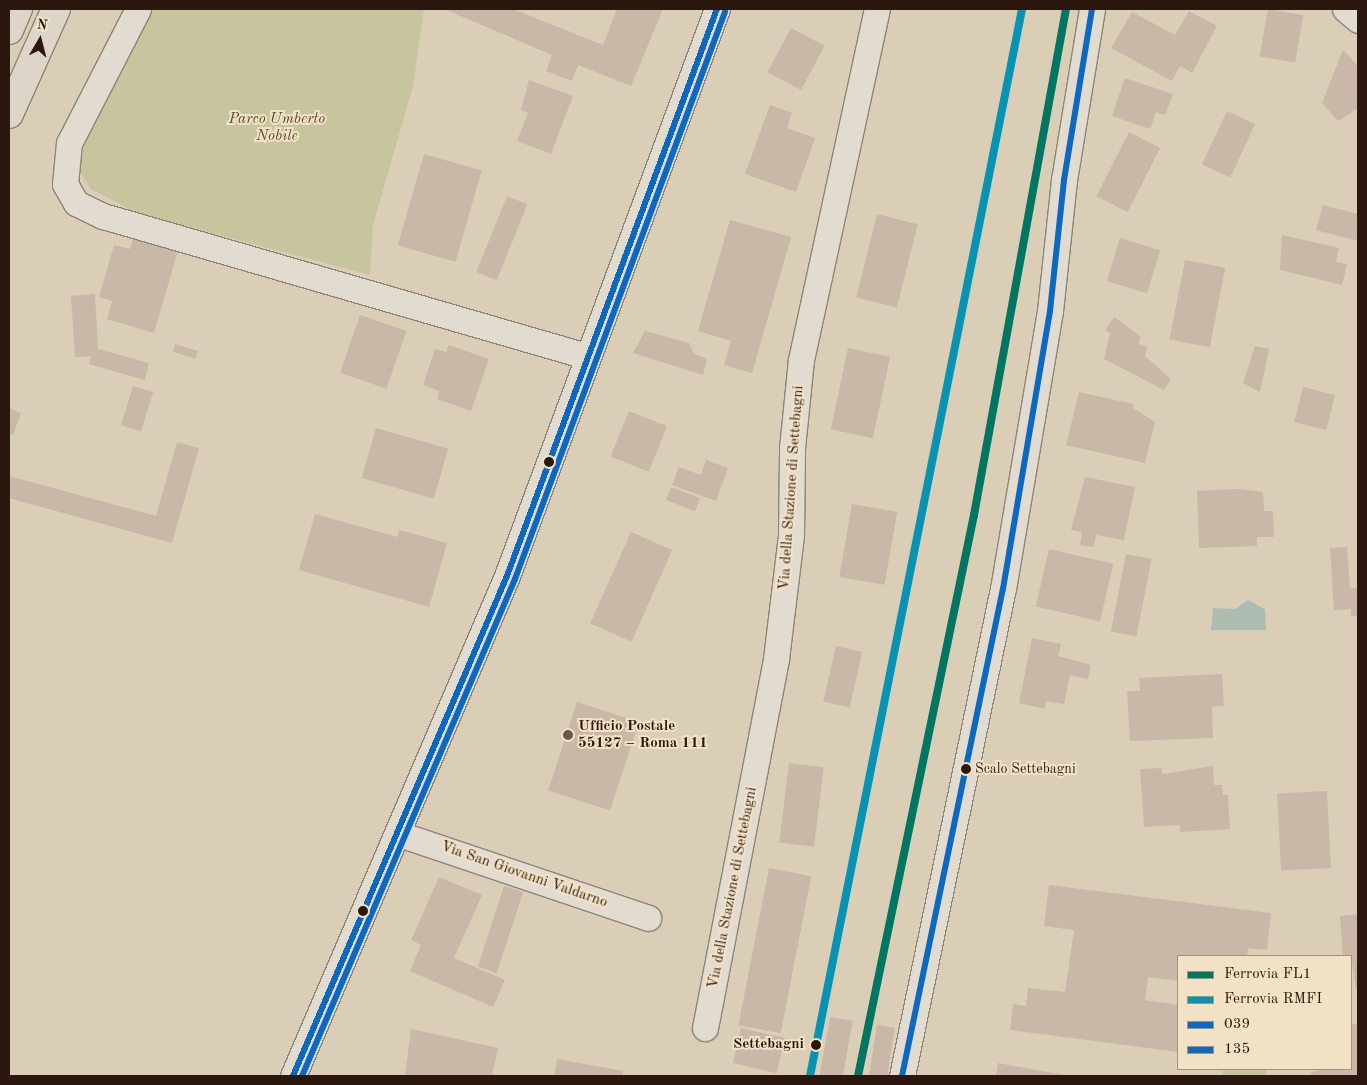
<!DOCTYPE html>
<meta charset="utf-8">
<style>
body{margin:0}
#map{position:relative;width:1367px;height:1085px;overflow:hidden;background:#dbceb6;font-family:"Old Standard TT",serif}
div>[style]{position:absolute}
.green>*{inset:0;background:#c6c59d;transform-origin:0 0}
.water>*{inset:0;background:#aebdb2}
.building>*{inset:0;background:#c9b7a7;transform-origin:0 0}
.roads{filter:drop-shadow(1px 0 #8e8476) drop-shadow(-1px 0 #8e8476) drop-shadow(0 1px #8e8476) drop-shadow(0 -1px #8e8476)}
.minor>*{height:25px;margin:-12.5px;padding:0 12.5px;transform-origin:12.5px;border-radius:12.5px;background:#e2dcd0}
.major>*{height:28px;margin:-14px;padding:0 14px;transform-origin:14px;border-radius:14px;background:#ddd6c8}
.bus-1>*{height:6px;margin:-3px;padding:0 3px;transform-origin:3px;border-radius:3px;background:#0c69bf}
.bus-2>*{height:6px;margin:-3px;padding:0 3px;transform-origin:3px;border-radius:3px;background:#0c69bf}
.rail-1>*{height:8px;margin:-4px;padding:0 4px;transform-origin:4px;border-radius:4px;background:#007663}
.rail-2>*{height:8px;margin:-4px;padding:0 4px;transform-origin:4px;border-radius:4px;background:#0793b1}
.dots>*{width:14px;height:14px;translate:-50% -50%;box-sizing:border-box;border:2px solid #f1e2c6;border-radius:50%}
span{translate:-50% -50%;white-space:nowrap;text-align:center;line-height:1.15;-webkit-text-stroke:4px #f1e2c6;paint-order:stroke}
.bus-label{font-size:14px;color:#2c170e}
.left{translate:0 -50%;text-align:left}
.park-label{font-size:15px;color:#554933;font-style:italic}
.street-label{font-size:15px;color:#2c170e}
.poi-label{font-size:15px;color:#2c170e;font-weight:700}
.stop-label{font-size:15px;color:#2c170e;font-weight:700}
.right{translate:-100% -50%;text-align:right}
.frame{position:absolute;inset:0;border:10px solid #2c170e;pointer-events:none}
.legend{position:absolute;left:1177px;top:955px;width:175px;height:115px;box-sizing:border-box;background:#f1e2c6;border:1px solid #a2917c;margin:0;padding:6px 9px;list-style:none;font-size:15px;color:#2c170e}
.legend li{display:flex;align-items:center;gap:10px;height:25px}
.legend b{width:25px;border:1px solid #a2917c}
.north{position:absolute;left:15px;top:15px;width:50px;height:50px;-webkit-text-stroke:4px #f1e2c6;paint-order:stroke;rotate:8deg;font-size:14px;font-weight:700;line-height:20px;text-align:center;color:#2c170e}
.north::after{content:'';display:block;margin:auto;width:18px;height:22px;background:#2c170e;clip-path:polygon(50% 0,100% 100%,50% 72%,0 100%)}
</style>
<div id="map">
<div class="green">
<div style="clip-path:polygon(151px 9px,424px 9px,413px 86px,373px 225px,370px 275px,137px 213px,91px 189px,80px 172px,88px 118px)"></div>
<div style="left:1223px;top:1069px;width:43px;height:7px"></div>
</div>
<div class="water">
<div style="clip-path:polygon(1248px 600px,1265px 609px,1266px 630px,1211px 630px,1213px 608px,1235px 609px)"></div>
</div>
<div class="building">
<div style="clip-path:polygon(444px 9px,513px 9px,603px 45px,617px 9px,663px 9px,631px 86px,578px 65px,572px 81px,546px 71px,552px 55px)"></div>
<div style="left:1268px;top:9px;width:36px;height:48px;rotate:10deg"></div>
<div style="clip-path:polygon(1189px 11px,1217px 26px,1192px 73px,1180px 66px,1172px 81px,1111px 48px,1132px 12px,1175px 35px)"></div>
<div style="left:791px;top:28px;width:38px;height:50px;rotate:28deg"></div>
<div style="clip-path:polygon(1343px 50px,1358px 66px,1358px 108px,1338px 121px,1322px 103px)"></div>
<div style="clip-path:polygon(1125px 78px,1173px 94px,1165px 115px,1156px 112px,1150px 129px,1112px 116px)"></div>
<div style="clip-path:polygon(529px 80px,573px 96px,551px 154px,517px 141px,528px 113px,521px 110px)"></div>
<div style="clip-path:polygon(770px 105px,792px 113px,787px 128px,815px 138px,796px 192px,745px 174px)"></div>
<div style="left:1227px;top:111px;width:31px;height:59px;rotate:25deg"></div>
<div style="left:1129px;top:132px;width:35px;height:72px;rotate:27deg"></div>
<div style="left:424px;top:154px;width:60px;height:95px;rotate:16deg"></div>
<div style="left:507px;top:196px;width:22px;height:82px;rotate:22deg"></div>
<div style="clip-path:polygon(1323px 205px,1358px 214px,1358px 241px,1316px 230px)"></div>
<div style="left:877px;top:214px;width:42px;height:86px;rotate:14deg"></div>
<div style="clip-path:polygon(730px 220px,791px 237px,752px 373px,724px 365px,731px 341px,698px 331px)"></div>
<div style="clip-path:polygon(134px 234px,179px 247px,154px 333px,107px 319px,112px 301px,99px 297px,114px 245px,130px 249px)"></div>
<div style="clip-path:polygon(1282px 235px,1339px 248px,1336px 262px,1347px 264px,1342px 285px,1280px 270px)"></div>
<div style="left:1120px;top:238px;width:42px;height:45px;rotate:17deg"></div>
<div style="left:1185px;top:260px;width:41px;height:81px;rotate:11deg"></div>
<div style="clip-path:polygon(95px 294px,98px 349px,149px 363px,145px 380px,89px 364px,91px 356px,75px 357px,71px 296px)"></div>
<div style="left:360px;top:315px;width:49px;height:61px;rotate:19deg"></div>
<div style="clip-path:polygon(1114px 317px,1140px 336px,1139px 344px,1147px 347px,1145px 356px,1171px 379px,1164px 390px,1104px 359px,1110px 333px,1105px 330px)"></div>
<div style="clip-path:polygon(645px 331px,689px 343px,694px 354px,707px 359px,703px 375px,633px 353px)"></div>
<div style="left:175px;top:344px;width:24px;height:8px;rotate:17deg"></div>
<div style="clip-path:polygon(449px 345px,489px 359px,471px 411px,437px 399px,439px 391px,423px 385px,435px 349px,446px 352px)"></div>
<div style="clip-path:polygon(1255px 346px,1269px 349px,1260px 392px,1243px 383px)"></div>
<div style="left:848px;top:348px;width:43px;height:83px;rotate:12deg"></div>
<div style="left:133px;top:386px;width:21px;height:41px;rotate:17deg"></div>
<div style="left:1303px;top:387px;width:33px;height:36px;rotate:14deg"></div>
<div style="clip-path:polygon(1079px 392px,1133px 404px,1133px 408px,1155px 422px,1145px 463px,1066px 445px)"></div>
<div style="clip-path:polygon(9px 408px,21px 413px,13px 435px,9px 433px)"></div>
<div style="left:629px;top:411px;width:41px;height:49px;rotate:22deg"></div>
<div style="left:376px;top:428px;width:75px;height:52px;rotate:16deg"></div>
<div style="clip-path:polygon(177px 442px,199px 448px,172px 543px,9px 498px,9px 476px,156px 516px)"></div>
<div style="clip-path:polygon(706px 460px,728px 468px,716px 501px,672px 485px,679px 467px,701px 475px)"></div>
<div style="clip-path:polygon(1085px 477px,1135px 487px,1124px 540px,1096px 535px,1094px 547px,1080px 545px,1082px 532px,1071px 530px)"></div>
<div style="left:671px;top:487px;width:31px;height:14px;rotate:21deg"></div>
<div style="clip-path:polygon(1238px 489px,1263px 492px,1264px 511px,1273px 511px,1274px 537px,1257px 537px,1257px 546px,1199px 548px,1197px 491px)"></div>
<div style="left:852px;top:504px;width:46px;height:74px;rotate:10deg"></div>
<div style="clip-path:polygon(315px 514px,397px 537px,399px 530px,447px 543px,429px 607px,299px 570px)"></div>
<div style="left:631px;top:532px;width:45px;height:100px;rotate:24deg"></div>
<div style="clip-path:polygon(1347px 547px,1350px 588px,1358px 588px,1358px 616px,1351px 616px,1351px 609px,1334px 610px,1330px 548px)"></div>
<div style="left:1049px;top:549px;width:66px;height:59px;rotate:13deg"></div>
<div style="left:1126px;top:554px;width:26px;height:79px;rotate:11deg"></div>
<div style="clip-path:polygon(1032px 638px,1061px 644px,1058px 656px,1091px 665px,1088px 679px,1070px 675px,1064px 704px,1046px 701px,1045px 709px,1019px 703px)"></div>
<div style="left:836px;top:646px;width:27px;height:57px;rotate:13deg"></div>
<div style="clip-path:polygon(1222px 674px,1224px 706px,1212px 707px,1213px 738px,1130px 741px,1127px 691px,1140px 691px,1139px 678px)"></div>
<div style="left:577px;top:702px;width:65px;height:93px;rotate:18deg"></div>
<div style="left:789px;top:763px;width:35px;height:80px;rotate:7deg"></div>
<div style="clip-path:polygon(1213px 766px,1214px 785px,1222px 785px,1223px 795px,1228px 795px,1230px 829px,1180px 832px,1180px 825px,1144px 827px,1140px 769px,1162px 768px,1162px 774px)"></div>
<div style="left:1327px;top:791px;width:77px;height:50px;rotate:87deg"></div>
<div style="left:769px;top:868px;width:43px;height:160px;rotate:11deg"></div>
<div style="clip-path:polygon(439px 877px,482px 895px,454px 958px,505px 980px,493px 1007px,410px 971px,421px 945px,411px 940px)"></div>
<div style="clip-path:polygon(1049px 885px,1271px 913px,1267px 950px,1248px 948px,1247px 956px,1178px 956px,1178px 981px,1148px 977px,1145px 1000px,1178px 1005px,1178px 1052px,1010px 1030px,1013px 1004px,1026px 1006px,1028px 988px,1065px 992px,1074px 930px,1044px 926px)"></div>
<div style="left:504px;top:886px;width:20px;height:85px;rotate:18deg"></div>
<div style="clip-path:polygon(1358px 914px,1358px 989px,1356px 989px,1351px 956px,1343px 956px,1340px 916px)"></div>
<div style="left:830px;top:1017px;width:23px;height:60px;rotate:10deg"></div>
<div style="clip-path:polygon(1351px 1024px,1358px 1024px,1358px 1076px,1312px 1076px,1311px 1072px,1323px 1069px,1351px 1069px)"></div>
<div style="left:877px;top:1025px;width:18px;height:52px;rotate:9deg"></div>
<div style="left:741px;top:1028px;width:45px;height:36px;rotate:13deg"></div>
<div style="clip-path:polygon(411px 1029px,498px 1048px,492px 1076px,405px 1076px)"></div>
<div style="clip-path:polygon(557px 1059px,623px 1071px,622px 1076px,554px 1076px)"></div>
<div style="clip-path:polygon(998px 1063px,1064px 1075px,1063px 1076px,996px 1076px)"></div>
</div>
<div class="roads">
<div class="minor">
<div style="left:138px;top:9px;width:151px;rotate:117.2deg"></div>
<div style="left:69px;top:143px;width:41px;rotate:95.6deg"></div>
<div style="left:65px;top:184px;width:22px;rotate:60deg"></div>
<div style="left:76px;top:203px;width:30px;rotate:26deg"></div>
<div style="left:103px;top:216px;width:503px;rotate:16.16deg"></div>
<div style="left:1345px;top:9px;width:17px;rotate:40deg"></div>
<div style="left:399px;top:834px;width:263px;rotate:18.6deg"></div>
<div style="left:705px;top:1028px;width:376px;rotate:-79.1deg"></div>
<div style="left:776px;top:659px;width:125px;rotate:-83.1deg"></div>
<div style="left:791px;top:535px;width:87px;rotate:-89.3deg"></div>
<div style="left:792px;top:448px;width:88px;rotate:-84.2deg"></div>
<div style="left:801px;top:360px;width:359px;rotate:-77.8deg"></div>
<div style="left:293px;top:1076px;width:544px;rotate:-66.83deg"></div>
<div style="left:507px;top:576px;width:605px;rotate:-69.68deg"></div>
<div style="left:902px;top:1076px;width:497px;rotate:-78.3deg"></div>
<div style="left:1003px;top:589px;width:282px;rotate:-80.4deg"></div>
<div style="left:1050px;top:311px;width:132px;rotate:-83.9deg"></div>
<div style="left:1064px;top:180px;width:173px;rotate:-80.7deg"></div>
</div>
<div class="major">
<div style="left:9px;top:30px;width:23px;rotate:-67deg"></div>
<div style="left:9px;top:114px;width:115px;rotate:-65.9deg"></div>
</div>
</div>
<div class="bus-1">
<div style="left:293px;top:1076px;width:544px;rotate:-66.83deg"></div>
<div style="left:507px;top:576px;width:605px;rotate:-69.68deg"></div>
<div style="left:902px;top:1076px;width:497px;rotate:-78.3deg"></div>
<div style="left:1003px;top:589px;width:282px;rotate:-80.4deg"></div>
<div style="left:1050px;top:311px;width:132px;rotate:-83.9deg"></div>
<div style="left:1064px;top:180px;width:173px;rotate:-80.7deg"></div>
</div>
<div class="bus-2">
<div style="left:302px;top:1076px;width:541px;rotate:-66.8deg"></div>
<div style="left:515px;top:579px;width:605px;rotate:-69.68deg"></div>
</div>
<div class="rail-1">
<div style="left:858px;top:1076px;width:573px;rotate:-78.32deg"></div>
<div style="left:974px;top:515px;width:514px;rotate:-79.7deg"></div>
</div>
<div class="rail-2">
<div style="left:810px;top:1076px;width:1088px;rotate:-78.76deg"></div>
</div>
<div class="dots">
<div style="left:549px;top:462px;background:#2c170e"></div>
<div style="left:568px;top:735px;background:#695749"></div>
<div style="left:966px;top:769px;background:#2c170e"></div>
<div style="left:363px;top:911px;background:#2c170e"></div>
<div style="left:816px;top:1045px;background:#2c170e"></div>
</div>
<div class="bus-label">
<span class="left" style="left:975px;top:769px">Scalo Settebagni</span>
</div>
<div class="park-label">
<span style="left:277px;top:128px">Parco Umberto<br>Nobile</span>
</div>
<div class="street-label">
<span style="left:792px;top:488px;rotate:-86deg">Via della Stazione di Settebagni</span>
<span style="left:524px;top:875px;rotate:19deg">Via San Giovanni Valdarno</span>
<span style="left:733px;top:888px;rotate:-79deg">Via della Stazione di Settebagni</span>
</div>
<div class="poi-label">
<span class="left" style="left:578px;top:735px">Ufficio Postale<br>55127 – Roma 111</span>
</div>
<div class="stop-label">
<span class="right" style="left:804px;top:1045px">Settebagni</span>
</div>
<div class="frame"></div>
<ul class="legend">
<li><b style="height:6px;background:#007663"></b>Ferrovia FL1</li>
<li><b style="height:6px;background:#0793b1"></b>Ferrovia RMFI</li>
<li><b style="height:6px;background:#0c69bf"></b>039</li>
<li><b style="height:6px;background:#0c69bf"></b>135</li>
</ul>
<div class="north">N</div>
</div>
